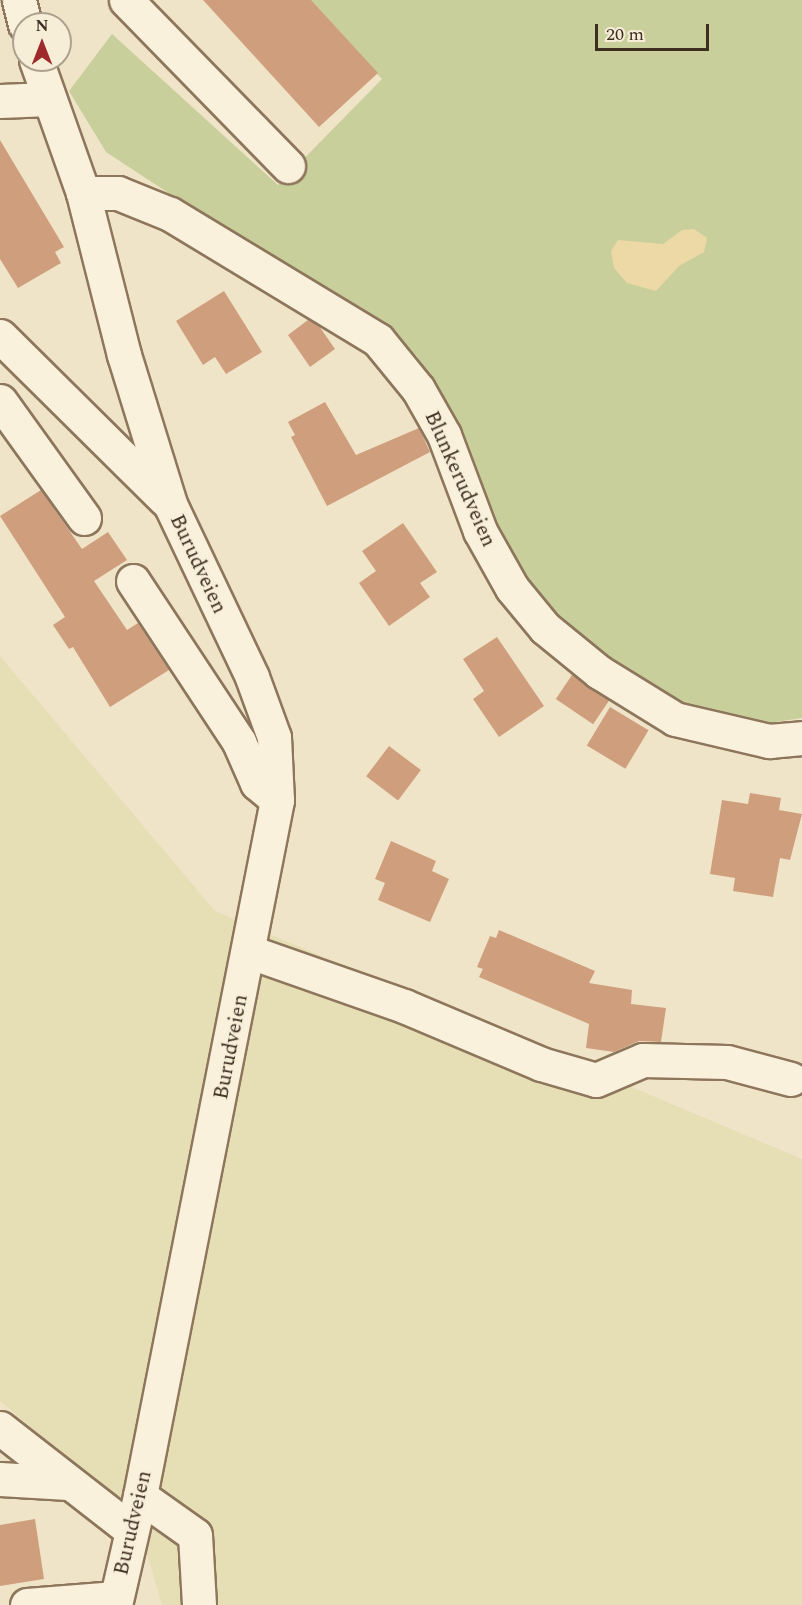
<!DOCTYPE html>
<style>
body{margin:0}
#map{position:relative;width:802px;height:1605px;overflow:hidden;background:#f0e4c8;font-family:Spectral,serif}
div>[style]{position:absolute}
.farmland>*{inset:0;background:#e6deb5}
.green>*{inset:0;background:#c9cf9b}
.sand>*{inset:0;background:#ecd9a5}
.building>*{inset:0;background:#cf9f7d;transform-origin:0 0}
.roads{filter:drop-shadow(2px 0 #8d765c) drop-shadow(-2px 0 #8d765c) drop-shadow(0 2px #8d765c) drop-shadow(0 -2px #8d765c)}
.minor>*{height:33px;margin:-16.5px;padding:0 16.5px;transform-origin:16.5px;border-radius:16.5px;background:#faf1dc}
span{translate:-50% -50%;white-space:nowrap;text-align:center;line-height:1.15;-webkit-text-stroke:4.5px #f7eed8;paint-order:stroke}
.street-label{font-size:21px;color:#3d2e20}
.north{position:absolute;left:12px;top:12px;width:60px;height:60px;box-sizing:border-box;background:#f7eed8;border:2px solid #ada18e;border-radius:50%;rotate:0deg;font-size:16px;font-weight:700;line-height:24px;text-align:center;color:#3d2e20}
.north::after{content:'';display:block;margin:auto;width:21px;height:27px;background:#9e2a2b;clip-path:polygon(50% 0,100% 100%,50% 72%,0 100%)}
.scale{position:absolute;left:595px;top:24px;width:114px;height:27px;box-sizing:border-box;border:3px solid #3d2e20;border-top:0;padding-left:8px;font-size:18px;line-height:21px;white-space:nowrap;color:#3d2e20;-webkit-text-stroke:4px #f7eed8;paint-order:stroke}
</style>
<div id="map">
<div class="farmland">
<div style="clip-path:polygon(0 656px,215px 911px,802px 1159px,802px 1605px,162px 1605px,136px 1517px,0 1401px)"></div>
</div>
<div class="green">
<div style="clip-path:polygon(308px 0,802px 0,802px 718px,756px 725px,668px 706px,547px 628px,417px 356px,106px 152px,69px 91px,112px 34px,278px 185px,382px 79px)"></div>
</div>
<div class="sand">
<div style="clip-path:polygon(694px 229px,707px 238px,704px 252px,679px 266px,656px 291px,627px 283px,614px 268px,611px 251px,618px 240px,663px 244px,682px 230px)"></div>
</div>
<div class="building">
<div style="clip-path:polygon(203px 0,311px 0,378px 73px,319px 127px)"></div>
<div style="clip-path:polygon(0 140px,64px 247px,55px 252px,61px 263px,18px 288px,0 259px)"></div>
<div style="clip-path:polygon(224px 291px,262px 352px,226px 374px,215px 357px,203px 365px,176px 321px)"></div>
<div style="clip-path:polygon(308px 320px,319px 326px,335px 349px,310px 367px,288px 335px)"></div>
<div style="clip-path:polygon(325px 402px,356px 455px,419px 428px,430px 452px,327px 506px,291px 437px,295px 435px,288px 422px)"></div>
<div style="clip-path:polygon(41px 490px,82px 549px,108px 532px,127px 560px,94px 581px,127px 630px,138px 623px,169px 670px,110px 707px,73px 647px,69px 649px,53px 625px,65px 617px,0 516px)"></div>
<div style="clip-path:polygon(403px 523px,437px 572px,420px 583px,430px 597px,389px 626px,359px 583px,376px 571px,362px 551px)"></div>
<div style="clip-path:polygon(497px 637px,544px 706px,499px 737px,473px 699px,484px 691px,463px 659px)"></div>
<div style="left:572px;top:675px;width:45px;height:29px;rotate:34deg"></div>
<div style="left:610px;top:707px;width:45px;height:45px;rotate:31deg"></div>
<div style="left:389px;top:746px;width:40px;height:38px;rotate:37deg"></div>
<div style="clip-path:polygon(750px 793px,781px 798px,779px 810px,802px 814px,790px 860px,780px 858px,773px 897px,733px 891px,735px 878px,710px 874px,722px 800px,748px 804px)"></div>
<div style="clip-path:polygon(391px 841px,436px 861px,432px 871px,449px 879px,430px 922px,378px 900px,385px 883px,375px 879px)"></div>
<div style="clip-path:polygon(499px 930px,595px 971px,589px 983px,632px 990px,631px 1004px,666px 1008px,661px 1042px,639px 1041px,614px 1052px,586px 1048px,589px 1024px,479px 977px,483px 969px,477px 967px,490px 936px,496px 938px)"></div>
<div style="clip-path:polygon(35px 1519px,44px 1579px,0 1586px,0 1525px)"></div>
</div>
<div class="roads">
<div class="minor">
<div style="left:19px;top:0;width:25px;rotate:76deg"></div>
<div style="left:126px;top:0;width:232px;rotate:45.7deg"></div>
<div style="left:36px;top:60px;width:141px;rotate:70.5deg"></div>
<div style="left:83px;top:193px;width:167px;rotate:75.8deg"></div>
<div style="left:124px;top:355px;width:156px;rotate:72.8deg"></div>
<div style="left:170px;top:504px;width:191px;rotate:64.6deg"></div>
<div style="left:252px;top:677px;width:64px;rotate:69.9deg"></div>
<div style="left:274px;top:737px;width:63px;rotate:87.3deg"></div>
<div style="left:277px;top:800px;width:709px;rotate:101.14deg"></div>
<div style="left:140px;top:1496px;width:112px;rotate:102.9deg"></div>
<div style="left:0;top:101px;width:49px;rotate:-2.3deg"></div>
<div style="left:83px;top:193px;width:35px"></div>
<div style="left:118px;top:193px;width:56px;rotate:22deg"></div>
<div style="left:170px;top:214px;width:243px;rotate:31.2deg"></div>
<div style="left:378px;top:340px;width:63px;rotate:50.8deg"></div>
<div style="left:418px;top:389px;width:53px;rotate:60.5deg"></div>
<div style="left:444px;top:435px;width:103px;rotate:69.4deg"></div>
<div style="left:480px;top:531px;width:65px;rotate:60.7deg"></div>
<div style="left:512px;top:588px;width:52px;rotate:50.5deg"></div>
<div style="left:545px;top:628px;width:70px;rotate:39.2deg"></div>
<div style="left:599px;top:672px;width:89px;rotate:31.7deg"></div>
<div style="left:675px;top:719px;width:97px;rotate:13.2deg"></div>
<div style="left:769px;top:741px;width:33px;rotate:-5deg"></div>
<div style="left:0;top:336px;width:232px;rotate:44.7deg"></div>
<div style="left:0;top:401px;width:144px;rotate:54.3deg"></div>
<div style="left:133px;top:581px;width:193px;rotate:56.6deg"></div>
<div style="left:239px;top:742px;width:45px;rotate:66.3deg"></div>
<div style="left:257px;top:783px;width:26px;rotate:40deg"></div>
<div style="left:250px;top:952px;width:163px;rotate:19.3deg"></div>
<div style="left:404px;top:1006px;width:149px;rotate:22.9deg"></div>
<div style="left:541px;top:1064px;width:57px;rotate:16.2deg"></div>
<div style="left:596px;top:1080px;width:51px;rotate:-23.1deg"></div>
<div style="left:643px;top:1060px;width:84px;rotate:1.4deg"></div>
<div style="left:727px;top:1062px;width:66px;rotate:14.9deg"></div>
<div style="left:0;top:1428px;width:166px;rotate:37.9deg"></div>
<div style="left:0;top:1479px;width:68px;rotate:3.4deg"></div>
<div style="left:140px;top:1496px;width:67px;rotate:35.3deg"></div>
<div style="left:195px;top:1535px;width:70px;rotate:86.7deg"></div>
<div style="left:27px;top:1605px;width:89px;rotate:-4.5deg"></div>
</div>
</div>
<div class="street-label">
<span style="left:460px;top:479px;rotate:66deg">Blunkerudveien</span>
<span style="left:198px;top:564px;rotate:65deg">Burudveien</span>
<span style="left:231px;top:1047px;rotate:-79deg">Burudveien</span>
<span style="left:133px;top:1523px;rotate:-77deg">Burudveien</span>
</div>
<div class="north">N</div>
<div class="scale">20 m</div>
</div>
